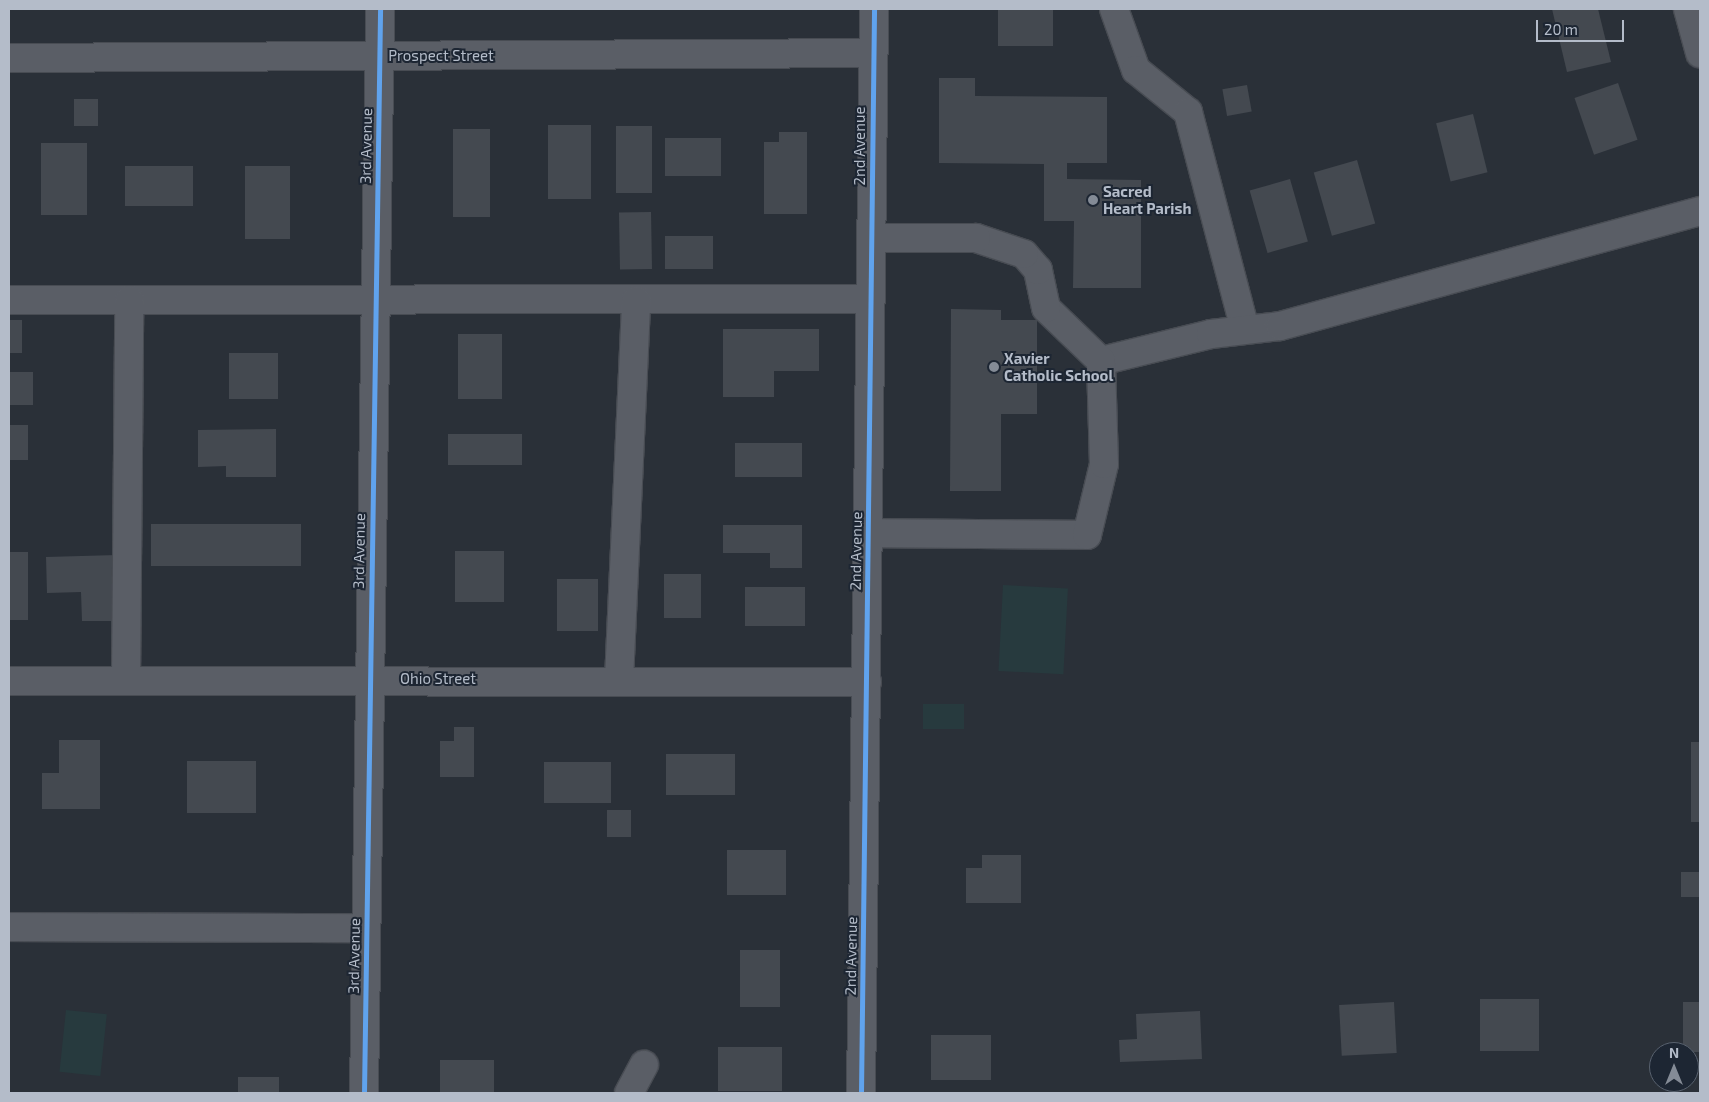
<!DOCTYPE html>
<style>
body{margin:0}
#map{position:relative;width:1709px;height:1102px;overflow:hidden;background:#2a3038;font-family:"Exo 2",sans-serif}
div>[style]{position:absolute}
.green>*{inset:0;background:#273a3e;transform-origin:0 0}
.building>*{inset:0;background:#444950;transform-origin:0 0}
.roads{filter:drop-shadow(1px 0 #484c53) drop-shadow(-1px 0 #484c53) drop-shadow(0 1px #484c53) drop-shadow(0 -1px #484c53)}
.minor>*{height:28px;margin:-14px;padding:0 14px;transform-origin:14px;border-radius:14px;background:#5a5e66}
.cycleway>*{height:5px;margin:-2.5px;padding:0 2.5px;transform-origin:2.5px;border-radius:2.5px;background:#60a3ed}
.dots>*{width:14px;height:14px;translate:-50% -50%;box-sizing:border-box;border:2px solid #1d2633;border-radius:50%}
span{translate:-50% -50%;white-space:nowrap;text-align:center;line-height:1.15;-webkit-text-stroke:4px #1d2633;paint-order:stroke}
.street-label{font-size:15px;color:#b4bcc9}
.poi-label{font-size:15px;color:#b4bcc9;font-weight:700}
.left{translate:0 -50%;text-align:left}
.frame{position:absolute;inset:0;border:10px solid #b4bcc9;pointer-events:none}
.north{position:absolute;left:1649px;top:1042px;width:50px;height:50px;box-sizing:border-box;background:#1d2633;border:1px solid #59626f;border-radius:50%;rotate:0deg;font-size:14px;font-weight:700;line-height:20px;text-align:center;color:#b4bcc9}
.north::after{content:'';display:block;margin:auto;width:18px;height:22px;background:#848b96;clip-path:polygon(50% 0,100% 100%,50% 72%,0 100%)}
.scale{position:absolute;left:1536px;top:20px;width:88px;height:22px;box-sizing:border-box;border:2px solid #b4bcc9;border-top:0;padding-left:6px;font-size:15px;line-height:18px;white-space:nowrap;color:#b4bcc9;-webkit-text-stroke:4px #1d2633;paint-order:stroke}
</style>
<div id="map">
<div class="green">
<div style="left:1003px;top:585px;width:65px;height:86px;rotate:3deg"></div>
<div style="left:923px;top:704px;width:41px;height:25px"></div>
<div style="left:66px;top:1010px;width:41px;height:62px;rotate:6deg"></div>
</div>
<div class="building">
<div style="left:998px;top:9px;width:55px;height:37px"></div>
<div style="clip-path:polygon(1552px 9px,1598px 9px,1611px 62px,1567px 72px)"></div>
<div style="clip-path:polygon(939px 78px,975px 78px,975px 96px,1107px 97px,1107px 163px,1067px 163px,1067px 179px,1141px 180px,1141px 288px,1073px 288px,1074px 221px,1044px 221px,1044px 164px,939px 163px)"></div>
<div style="left:1618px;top:83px;width:60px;height:46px;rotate:71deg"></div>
<div style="left:1247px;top:85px;width:27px;height:25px;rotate:80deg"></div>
<div style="left:74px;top:99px;width:24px;height:27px"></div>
<div style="left:1473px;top:114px;width:60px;height:38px;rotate:76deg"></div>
<div style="left:548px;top:125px;width:43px;height:74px"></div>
<div style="left:616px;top:126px;width:36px;height:67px"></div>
<div style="left:453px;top:129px;width:37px;height:88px"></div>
<div style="clip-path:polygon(779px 132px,807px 132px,807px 214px,764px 214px,764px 142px,779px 142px)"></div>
<div style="left:665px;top:138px;width:56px;height:38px"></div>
<div style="left:41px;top:143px;width:46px;height:72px"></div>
<div style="left:1357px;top:160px;width:66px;height:45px;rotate:74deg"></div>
<div style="left:125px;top:166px;width:68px;height:40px"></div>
<div style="left:245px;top:166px;width:45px;height:73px"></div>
<div style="left:1290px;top:179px;width:65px;height:42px;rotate:74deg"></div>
<div style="left:651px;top:212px;width:57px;height:32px;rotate:89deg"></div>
<div style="left:665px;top:236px;width:48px;height:33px"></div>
<div style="clip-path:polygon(951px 309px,1001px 310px,1001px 320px,1037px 320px,1037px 414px,1001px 414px,1001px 491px,950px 491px)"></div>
<div style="left:9px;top:320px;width:13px;height:33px"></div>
<div style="clip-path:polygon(723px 329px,819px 329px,819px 371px,774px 371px,774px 397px,723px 397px)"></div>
<div style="left:458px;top:334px;width:44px;height:65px"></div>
<div style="left:229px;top:353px;width:49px;height:46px"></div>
<div style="left:9px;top:372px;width:24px;height:33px"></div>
<div style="left:9px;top:425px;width:19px;height:35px"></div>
<div style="clip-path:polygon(276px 429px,276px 477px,226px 477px,226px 466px,198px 467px,198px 430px)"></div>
<div style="left:448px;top:434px;width:74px;height:31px"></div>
<div style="left:735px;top:443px;width:67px;height:34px"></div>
<div style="left:151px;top:524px;width:150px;height:42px"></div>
<div style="clip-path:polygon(723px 525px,802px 525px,802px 568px,770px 568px,770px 553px,723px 553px)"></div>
<div style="left:455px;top:551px;width:49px;height:51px"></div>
<div style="left:9px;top:552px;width:19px;height:68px"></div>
<div style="clip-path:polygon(117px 555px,118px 621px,82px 621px,81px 592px,47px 593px,46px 557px)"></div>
<div style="left:664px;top:574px;width:37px;height:44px"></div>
<div style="left:557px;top:579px;width:41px;height:52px"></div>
<div style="left:745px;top:587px;width:60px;height:39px"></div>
<div style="clip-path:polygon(454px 727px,474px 727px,474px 777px,440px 777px,440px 741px,454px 741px)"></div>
<div style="clip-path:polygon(59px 740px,100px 740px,100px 809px,42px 809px,42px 773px,59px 773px)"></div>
<div style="left:1691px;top:742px;width:9px;height:80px"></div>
<div style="left:666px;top:754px;width:69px;height:41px"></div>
<div style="left:187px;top:761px;width:69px;height:52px"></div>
<div style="left:544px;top:762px;width:67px;height:41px"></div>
<div style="left:607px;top:810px;width:24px;height:27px"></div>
<div style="left:727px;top:850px;width:59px;height:45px"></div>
<div style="clip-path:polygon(982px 855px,1021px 855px,1021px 903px,966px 903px,966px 868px,982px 868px)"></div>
<div style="left:1681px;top:872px;width:19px;height:25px"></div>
<div style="left:740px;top:950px;width:40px;height:57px"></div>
<div style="left:1480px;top:999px;width:59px;height:52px"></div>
<div style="left:1394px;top:1002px;width:51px;height:55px;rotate:87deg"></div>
<div style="left:1683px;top:1002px;width:17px;height:50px"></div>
<div style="clip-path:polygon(1200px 1011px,1202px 1059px,1120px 1062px,1119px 1040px,1137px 1039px,1136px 1014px)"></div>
<div style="left:931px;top:1035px;width:60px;height:45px"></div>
<div style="left:718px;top:1047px;width:64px;height:44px"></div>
<div style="left:440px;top:1060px;width:54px;height:33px"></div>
<div style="left:238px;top:1077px;width:41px;height:16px"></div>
</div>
<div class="roads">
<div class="minor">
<div style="left:1114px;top:9px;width:65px;rotate:70.2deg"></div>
<div style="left:1136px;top:70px;width:67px;rotate:38.9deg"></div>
<div style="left:1188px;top:112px;width:224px;rotate:75.3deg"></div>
<div style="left:1688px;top:9px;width:46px;rotate:74.7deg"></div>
<div style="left:9px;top:58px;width:864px;rotate:-0.33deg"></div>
<div style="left:9px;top:300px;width:862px;rotate:-0.07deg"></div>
<div style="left:1101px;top:361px;width:113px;rotate:-13.8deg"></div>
<div style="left:1211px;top:334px;width:69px;rotate:-6.6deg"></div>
<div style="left:1280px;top:326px;width:435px;rotate:-15.3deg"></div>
<div style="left:869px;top:533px;width:218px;rotate:0.5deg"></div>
<div style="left:1087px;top:535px;width:73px;rotate:-76.5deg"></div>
<div style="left:1104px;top:464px;width:103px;rotate:-91.7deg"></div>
<div style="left:1101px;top:361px;width:76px;rotate:-136.1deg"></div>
<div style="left:1046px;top:308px;width:39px;rotate:-102deg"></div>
<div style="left:1038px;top:270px;width:21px;rotate:-131deg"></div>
<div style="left:1024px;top:254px;width:51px;rotate:-161.6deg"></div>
<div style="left:976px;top:238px;width:104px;rotate:180deg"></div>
<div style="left:126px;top:680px;width:380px;rotate:-89.5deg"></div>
<div style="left:619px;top:680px;width:380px;rotate:-87.4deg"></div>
<div style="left:9px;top:681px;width:858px;rotate:0.07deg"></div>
<div style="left:9px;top:927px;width:357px;rotate:0.2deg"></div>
<div style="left:364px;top:1093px;width:1084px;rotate:-89.15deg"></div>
<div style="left:629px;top:1093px;width:32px;rotate:-62deg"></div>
<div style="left:861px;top:1093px;width:1084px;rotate:-89.31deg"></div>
</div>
</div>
<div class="cycleway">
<div style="left:364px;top:1093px;width:1084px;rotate:-89.15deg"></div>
<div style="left:861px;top:1093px;width:1084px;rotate:-89.31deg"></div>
</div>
<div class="dots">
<div style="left:1093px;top:200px;background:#848b96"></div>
<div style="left:994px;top:367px;background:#848b96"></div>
</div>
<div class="street-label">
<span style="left:441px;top:56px">Prospect Street</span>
<span style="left:366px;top:146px;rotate:-89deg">3rd Avenue</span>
<span style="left:860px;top:146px;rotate:-90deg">2nd Avenue</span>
<span style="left:359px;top:551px;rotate:-89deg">3rd Avenue</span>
<span style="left:856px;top:551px;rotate:-89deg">2nd Avenue</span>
<span style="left:438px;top:679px">Ohio Street</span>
<span style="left:354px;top:956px;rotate:-89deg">3rd Avenue</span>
<span style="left:851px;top:956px;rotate:-89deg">2nd Avenue</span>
</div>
<div class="poi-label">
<span class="left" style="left:1103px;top:200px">Sacred<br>Heart Parish</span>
<span class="left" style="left:1004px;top:367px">Xavier<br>Catholic School</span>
</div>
<div class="frame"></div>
<div class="north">N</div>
<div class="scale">20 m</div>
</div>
